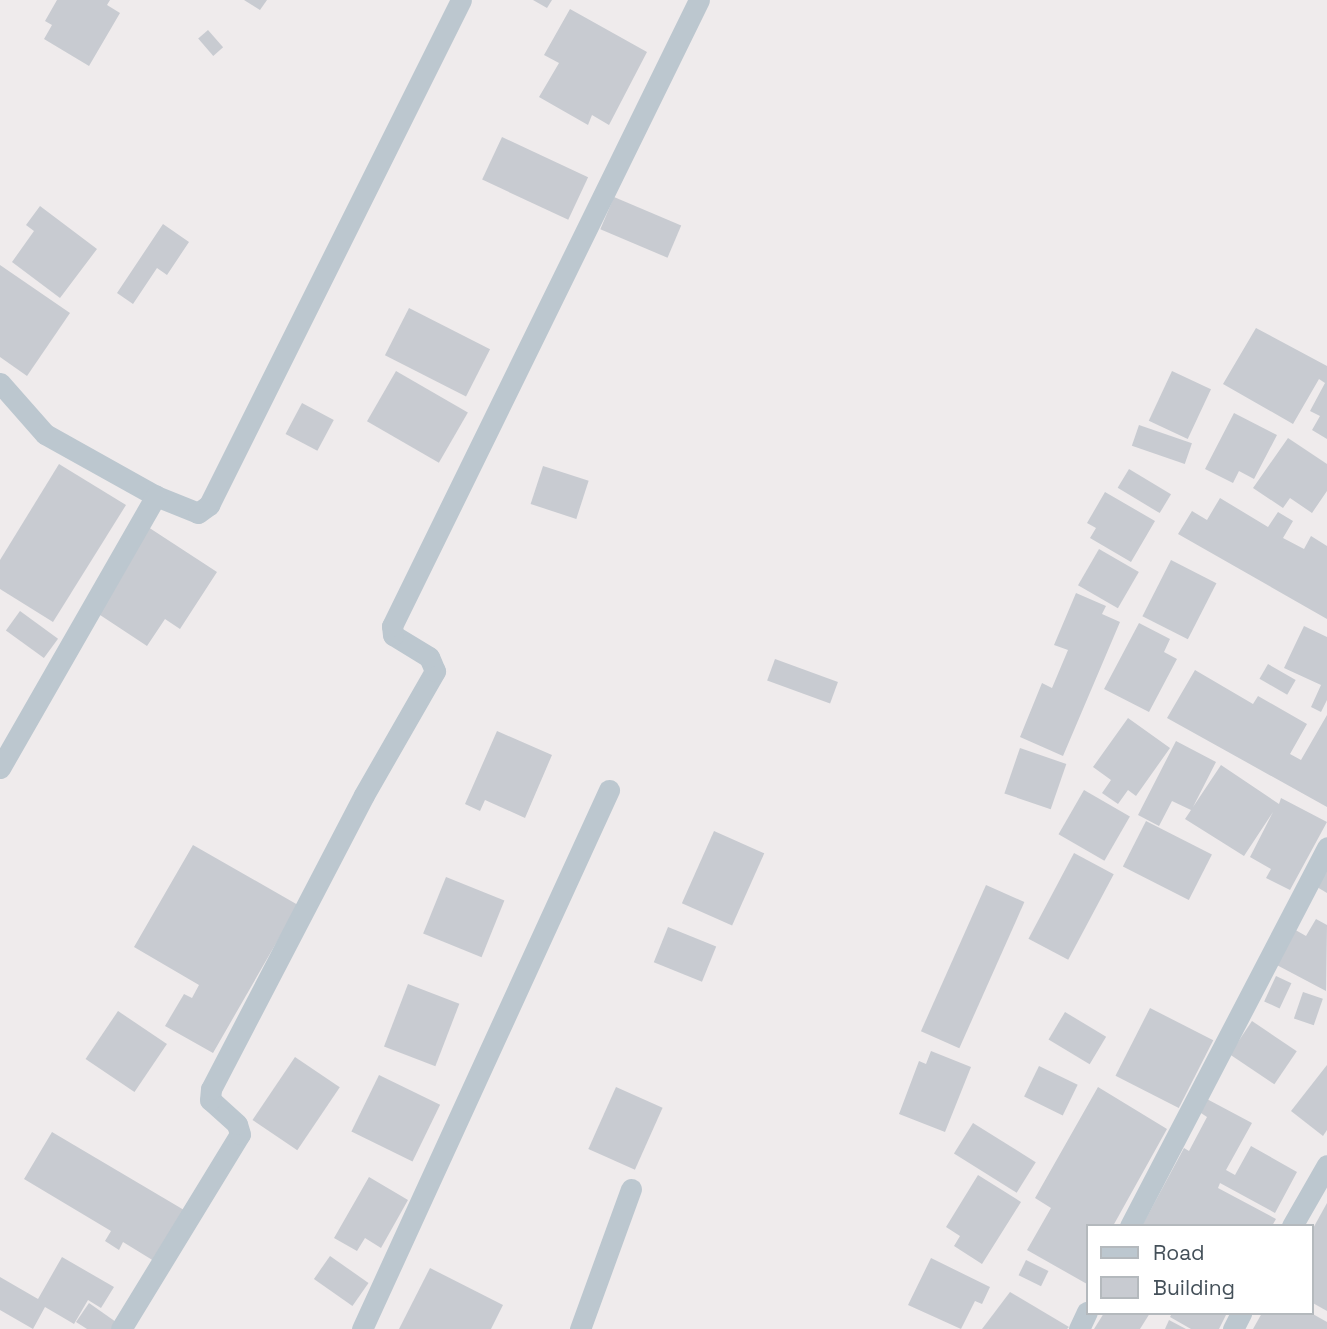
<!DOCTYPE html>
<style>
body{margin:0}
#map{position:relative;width:1327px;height:1329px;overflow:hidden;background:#efebec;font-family:"Space Grotesk",sans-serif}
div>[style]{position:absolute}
.building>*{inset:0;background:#c8cbd1;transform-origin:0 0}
.minor>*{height:21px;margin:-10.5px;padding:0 10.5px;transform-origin:10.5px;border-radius:10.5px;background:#bcc7cf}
span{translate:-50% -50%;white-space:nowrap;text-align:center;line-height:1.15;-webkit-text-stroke:5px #fff;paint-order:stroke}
.legend{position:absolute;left:1086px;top:1224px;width:228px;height:91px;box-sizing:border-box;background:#fff;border:2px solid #b4b9bd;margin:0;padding:9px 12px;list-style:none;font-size:21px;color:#445059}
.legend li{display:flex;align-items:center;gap:14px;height:35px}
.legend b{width:35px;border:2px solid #b4b9bd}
</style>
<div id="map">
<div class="building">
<div style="clip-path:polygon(57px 0,110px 0,107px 5px,120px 13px,89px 66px,44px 39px,52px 25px,45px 21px)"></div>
<div style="clip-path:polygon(244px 0,267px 0,260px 10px)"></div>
<div style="clip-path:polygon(533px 0,552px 0,547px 8px)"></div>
<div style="clip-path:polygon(570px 9px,647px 52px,609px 125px,592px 115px,588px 125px,539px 97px,559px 63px,544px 55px)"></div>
<div style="left:208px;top:30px;width:23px;height:13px;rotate:49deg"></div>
<div style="left:502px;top:137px;width:95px;height:47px;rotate:25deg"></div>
<div style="left:614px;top:197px;width:73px;height:35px;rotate:23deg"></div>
<div style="clip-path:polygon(40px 206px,97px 249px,60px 298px,12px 262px,34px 231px,26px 225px)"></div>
<div style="clip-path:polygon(163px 224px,189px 242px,167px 275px,157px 268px,133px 304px,117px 293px)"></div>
<div style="clip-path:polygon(0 265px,70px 313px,27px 376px,0 357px)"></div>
<div style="left:409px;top:308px;width:91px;height:53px;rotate:27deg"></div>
<div style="clip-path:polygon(1256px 328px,1327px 366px,1327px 439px,1312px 430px,1320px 416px,1310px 411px,1325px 383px,1319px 379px,1293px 424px,1223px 384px)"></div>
<div style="left:396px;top:371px;width:83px;height:58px;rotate:30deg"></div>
<div style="left:1172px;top:371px;width:43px;height:55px;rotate:25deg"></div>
<div style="left:302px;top:403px;width:36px;height:35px;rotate:28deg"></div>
<div style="clip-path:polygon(1234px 413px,1277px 435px,1254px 479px,1239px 471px,1233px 483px,1205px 469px)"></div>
<div style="left:1139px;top:425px;width:56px;height:22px;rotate:19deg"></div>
<div style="clip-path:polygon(1288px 438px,1327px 464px,1327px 491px,1312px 513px,1290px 498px,1283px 508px,1253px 488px)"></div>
<div style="clip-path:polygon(59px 464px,126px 505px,53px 622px,0 589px,0 560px)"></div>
<div style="left:543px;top:466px;width:48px;height:40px;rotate:18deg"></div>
<div style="left:1129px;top:469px;width:49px;height:22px;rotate:31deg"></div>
<div style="clip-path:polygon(1105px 492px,1155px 521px,1131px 562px,1090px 538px,1096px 528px,1087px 523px)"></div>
<div style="clip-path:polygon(1220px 498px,1268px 527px,1278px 512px,1293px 521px,1283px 538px,1304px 549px,1311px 536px,1327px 546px,1327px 619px,1178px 534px,1192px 511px,1207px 520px)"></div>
<div style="clip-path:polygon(148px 527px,217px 572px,180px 629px,165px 619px,147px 646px,94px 611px)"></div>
<div style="left:1099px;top:549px;width:46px;height:42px;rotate:30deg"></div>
<div style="left:1171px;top:560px;width:51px;height:63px;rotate:27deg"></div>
<div style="clip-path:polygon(1076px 593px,1106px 606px,1102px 614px,1120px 622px,1063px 756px,1020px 737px,1042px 683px,1052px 688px,1068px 650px,1054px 645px)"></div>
<div style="left:20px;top:611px;width:47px;height:24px;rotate:36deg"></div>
<div style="clip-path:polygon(1139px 623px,1170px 639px,1164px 652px,1177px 659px,1149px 712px,1104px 689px)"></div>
<div style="clip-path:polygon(1304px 626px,1327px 637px,1327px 700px,1321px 712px,1311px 707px,1321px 685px,1284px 668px)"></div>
<div style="left:775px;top:659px;width:67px;height:23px;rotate:20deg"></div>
<div style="left:1268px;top:664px;width:32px;height:17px;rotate:30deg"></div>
<div style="clip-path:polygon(1195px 670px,1253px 704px,1258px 696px,1307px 724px,1290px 754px,1301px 760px,1327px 715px,1327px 807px,1167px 718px)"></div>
<div style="clip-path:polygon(1128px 718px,1170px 748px,1136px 796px,1128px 790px,1118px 804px,1102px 793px,1111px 780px,1093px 767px)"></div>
<div style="clip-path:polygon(497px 731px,552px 755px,525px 818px,485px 800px,480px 811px,465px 804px)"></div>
<div style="clip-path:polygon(1176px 741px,1216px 762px,1193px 807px,1221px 765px,1279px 804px,1281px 798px,1327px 822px,1290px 890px,1266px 878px,1271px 869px,1250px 857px,1273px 812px,1244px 856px,1185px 819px,1191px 810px,1172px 801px,1159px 826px,1138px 815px)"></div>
<div style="left:1020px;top:748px;width:49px;height:48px;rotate:19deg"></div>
<div style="left:1084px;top:790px;width:53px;height:51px;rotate:30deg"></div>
<div style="left:1146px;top:821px;width:74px;height:51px;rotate:27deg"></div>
<div style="left:714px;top:831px;width:55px;height:79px;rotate:24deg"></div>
<div style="clip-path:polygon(193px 845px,298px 905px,213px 1053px,165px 1026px,184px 994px,192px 998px,199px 985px,134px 947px)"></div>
<div style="left:1074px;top:853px;width:45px;height:97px;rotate:28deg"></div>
<div style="clip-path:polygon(1327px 871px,1327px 893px,1317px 887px)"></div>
<div style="left:446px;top:877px;width:63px;height:61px;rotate:22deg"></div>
<div style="left:986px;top:885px;width:42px;height:160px;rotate:24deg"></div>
<div style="clip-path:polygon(1316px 919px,1327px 925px,1326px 991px,1273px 963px,1292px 928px,1306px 936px)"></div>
<div style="left:668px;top:927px;width:52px;height:38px;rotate:22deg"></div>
<div style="left:1276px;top:976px;width:17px;height:28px;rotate:25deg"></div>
<div style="left:408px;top:984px;width:55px;height:67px;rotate:21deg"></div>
<div style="left:1303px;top:992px;width:21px;height:28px;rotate:19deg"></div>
<div style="left:1150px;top:1008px;width:71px;height:76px;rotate:27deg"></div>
<div style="left:118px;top:1011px;width:59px;height:58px;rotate:34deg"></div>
<div style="left:1065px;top:1012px;width:48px;height:32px;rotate:31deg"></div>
<div style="left:1252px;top:1021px;width:54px;height:40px;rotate:34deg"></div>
<div style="clip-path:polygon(931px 1051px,971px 1067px,945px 1132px,899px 1114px,919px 1061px,926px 1064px)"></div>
<div style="left:295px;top:1057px;width:54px;height:76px;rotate:34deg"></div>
<div style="clip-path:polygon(1327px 1065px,1327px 1130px,1323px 1136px,1291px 1111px)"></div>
<div style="left:1039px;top:1066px;width:43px;height:34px;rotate:26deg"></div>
<div style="left:379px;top:1075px;width:68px;height:63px;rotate:26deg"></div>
<div style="left:616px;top:1087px;width:51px;height:68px;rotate:24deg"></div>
<div style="clip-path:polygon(1098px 1087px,1167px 1129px,1113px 1226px,1087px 1226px,1087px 1284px,1027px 1250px,1051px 1208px,1035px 1198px)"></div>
<div style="clip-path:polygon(1205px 1098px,1252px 1123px,1226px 1170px,1235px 1175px,1251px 1146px,1297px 1172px,1275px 1213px,1220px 1183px,1218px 1188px,1276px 1219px,1272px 1226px,1142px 1226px,1184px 1148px,1189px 1151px,1207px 1117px,1198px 1111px)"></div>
<div style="left:973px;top:1123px;width:74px;height:36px;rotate:32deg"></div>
<div style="clip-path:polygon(52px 1132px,184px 1210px,154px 1261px,123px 1242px,119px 1250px,105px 1241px,111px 1231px,24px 1179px)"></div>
<div style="clip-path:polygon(978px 1175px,1021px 1202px,982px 1264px,954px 1246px,960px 1236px,946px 1227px)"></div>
<div style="clip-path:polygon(369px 1177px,408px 1200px,381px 1248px,365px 1238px,357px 1251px,334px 1238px)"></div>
<div style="clip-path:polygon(1327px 1203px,1327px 1311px,1311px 1302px,1311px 1232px)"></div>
<div style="left:330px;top:1256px;width:47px;height:28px;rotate:35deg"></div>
<div style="clip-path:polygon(62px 1257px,114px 1287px,101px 1308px,88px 1300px,74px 1324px,45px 1307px,33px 1329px,0 1310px,0 1277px,38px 1299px)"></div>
<div style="clip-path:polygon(931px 1258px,990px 1287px,982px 1304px,975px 1301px,961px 1329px,908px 1305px)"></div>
<div style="left:1026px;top:1260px;width:25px;height:17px;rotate:26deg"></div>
<div style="clip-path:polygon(430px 1268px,503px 1305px,491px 1329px,399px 1329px)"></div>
<div style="clip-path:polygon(1010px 1292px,1069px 1327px,1067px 1329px,982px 1329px)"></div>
<div style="clip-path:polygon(89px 1303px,116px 1322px,111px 1329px,87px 1329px,76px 1322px)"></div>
<div style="clip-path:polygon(1104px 1313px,1150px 1313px,1140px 1329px,1094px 1329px)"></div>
<div style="clip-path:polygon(1172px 1313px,1222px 1313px,1226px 1315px,1219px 1329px,1191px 1329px,1170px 1317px)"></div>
<div style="clip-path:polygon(1262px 1313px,1311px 1313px,1327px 1322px,1327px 1329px,1253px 1329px)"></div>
<div style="clip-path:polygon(1169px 1320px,1186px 1329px,1165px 1329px)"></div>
</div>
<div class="minor">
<div style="left:0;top:383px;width:68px;rotate:48.6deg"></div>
<div style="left:45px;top:434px;width:127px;rotate:29.2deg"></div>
<div style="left:156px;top:496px;width:45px;rotate:22deg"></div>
<div style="left:198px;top:513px;width:14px;rotate:-36deg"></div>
<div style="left:209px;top:505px;width:564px;rotate:-63.48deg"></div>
<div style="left:0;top:768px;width:314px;rotate:-60.2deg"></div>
<div style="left:1130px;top:1226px;width:427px;rotate:-62.5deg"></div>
<div style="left:1292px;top:1226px;width:70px;rotate:-60.2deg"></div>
<div style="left:121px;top:1329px;width:228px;rotate:-58.6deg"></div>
<div style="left:240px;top:1134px;width:10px;rotate:-107deg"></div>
<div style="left:237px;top:1124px;width:36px;rotate:-138deg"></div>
<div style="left:210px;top:1100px;width:11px;rotate:-85deg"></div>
<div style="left:211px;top:1089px;width:331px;rotate:-62.5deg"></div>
<div style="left:364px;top:795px;width:143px;rotate:-60.2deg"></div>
<div style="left:435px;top:671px;width:15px;rotate:-113deg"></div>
<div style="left:429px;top:657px;width:42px;rotate:-148.6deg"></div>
<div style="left:393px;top:635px;width:9px;rotate:-96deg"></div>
<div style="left:392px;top:626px;width:697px;rotate:-63.88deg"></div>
<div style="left:362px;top:1329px;width:593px;rotate:-65.38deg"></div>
<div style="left:580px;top:1329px;width:149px;rotate:-70deg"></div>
<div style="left:1079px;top:1329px;width:19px;rotate:-65deg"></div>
<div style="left:1233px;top:1329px;width:18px;rotate:-63deg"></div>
</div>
<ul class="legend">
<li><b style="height:9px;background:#bcc7cf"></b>Road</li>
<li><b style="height:19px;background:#c8cbd1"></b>Building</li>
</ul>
</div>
